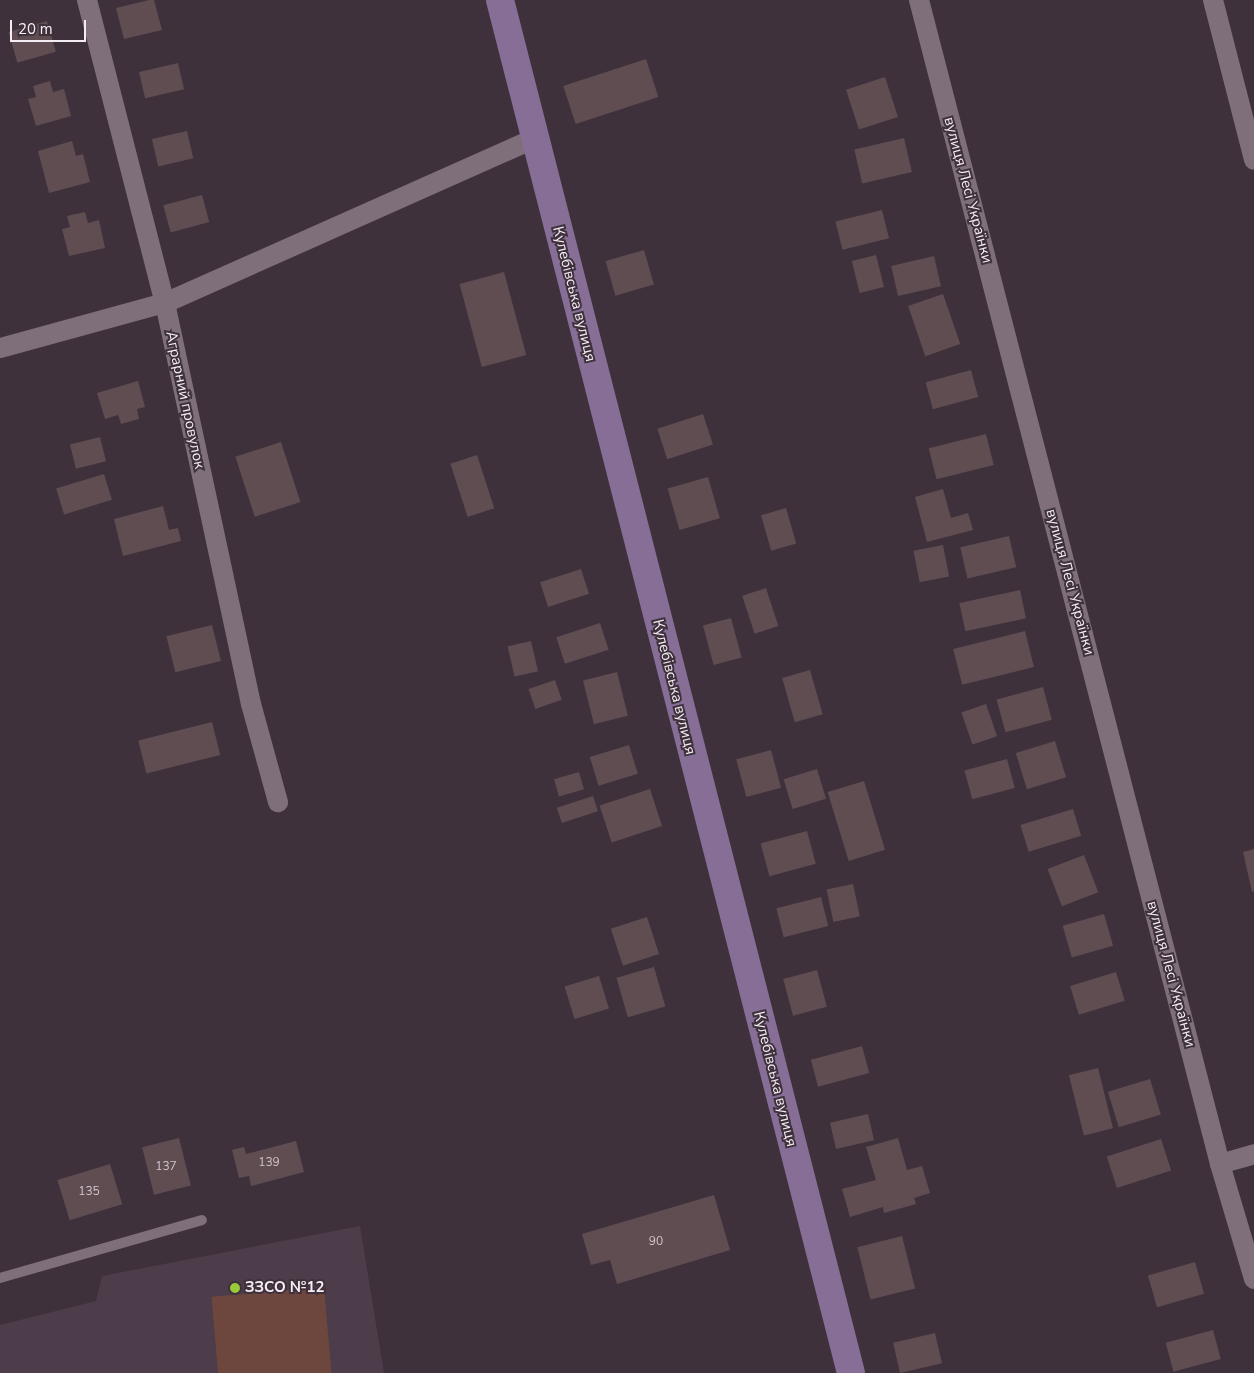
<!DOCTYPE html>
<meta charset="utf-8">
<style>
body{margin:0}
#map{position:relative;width:1254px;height:1373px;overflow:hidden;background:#3e313c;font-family:"Nunito Sans",sans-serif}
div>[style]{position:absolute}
.built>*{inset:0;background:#4d3c4a}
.green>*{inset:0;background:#6d473e;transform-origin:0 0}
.building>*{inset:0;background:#5f4d51;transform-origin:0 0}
.lane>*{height:10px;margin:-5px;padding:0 5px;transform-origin:5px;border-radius:5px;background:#7e6f7b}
.street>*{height:20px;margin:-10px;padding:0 10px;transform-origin:10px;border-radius:10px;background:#7e6f7b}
.secondary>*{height:28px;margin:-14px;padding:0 14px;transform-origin:14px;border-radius:14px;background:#866e96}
.dots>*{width:14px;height:14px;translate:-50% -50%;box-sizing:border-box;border:2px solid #3e313c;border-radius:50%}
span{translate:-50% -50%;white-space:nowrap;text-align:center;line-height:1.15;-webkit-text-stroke:4px #3e313c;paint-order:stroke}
.number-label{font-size:12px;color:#d0c5cb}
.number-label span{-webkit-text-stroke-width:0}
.street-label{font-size:15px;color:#f5edf4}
.poi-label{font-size:15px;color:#f5edf4;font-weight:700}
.left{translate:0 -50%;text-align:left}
.scale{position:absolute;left:10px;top:20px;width:76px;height:22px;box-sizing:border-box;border:2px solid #f5edf4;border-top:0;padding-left:6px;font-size:15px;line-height:18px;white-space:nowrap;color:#f5edf4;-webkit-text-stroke:4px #3e313c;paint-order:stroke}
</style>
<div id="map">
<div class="built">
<div style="clip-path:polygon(360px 1226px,384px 1373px,0 1373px,0 1325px,96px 1301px,102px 1276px)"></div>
</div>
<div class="green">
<div style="left:324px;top:1287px;width:86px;height:113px;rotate:85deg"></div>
</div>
<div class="building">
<div style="clip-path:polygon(149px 0,154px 0,162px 30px,124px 39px,116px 8px)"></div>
<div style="left:47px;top:21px;width:32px;height:40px;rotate:74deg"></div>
<div style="left:646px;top:59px;width:40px;height:87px;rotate:72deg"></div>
<div style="left:178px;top:63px;width:27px;height:40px;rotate:77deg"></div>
<div style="left:885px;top:77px;width:42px;height:41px;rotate:72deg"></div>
<div style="clip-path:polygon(50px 81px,53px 92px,64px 89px,71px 116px,36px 126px,28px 99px,36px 97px,33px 86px)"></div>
<div style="left:187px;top:131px;width:28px;height:36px;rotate:77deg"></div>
<div style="left:904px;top:138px;width:35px;height:51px;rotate:77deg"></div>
<div style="clip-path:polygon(72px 141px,76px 156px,83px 154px,90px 182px,49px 193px,38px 151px)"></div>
<div style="left:202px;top:195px;width:28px;height:40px;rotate:75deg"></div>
<div style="left:882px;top:210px;width:29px;height:48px;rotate:76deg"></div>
<div style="clip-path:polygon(85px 212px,88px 223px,99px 220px,105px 248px,69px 256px,62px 229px,70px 227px,67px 216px)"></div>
<div style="left:644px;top:250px;width:36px;height:40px;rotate:74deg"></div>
<div style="left:876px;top:255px;width:33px;height:25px;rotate:76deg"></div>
<div style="left:934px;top:256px;width:31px;height:44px;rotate:77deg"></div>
<div style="left:504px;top:272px;width:86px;height:46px;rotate:75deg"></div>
<div style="left:943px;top:294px;width:53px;height:37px;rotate:71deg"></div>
<div style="left:971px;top:370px;width:28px;height:47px;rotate:75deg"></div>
<div style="clip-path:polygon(138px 381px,145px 407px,137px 409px,139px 419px,121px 424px,118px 415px,105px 419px,97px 393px)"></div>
<div style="left:703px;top:414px;width:32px;height:48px;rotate:72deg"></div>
<div style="left:986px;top:434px;width:32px;height:59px;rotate:76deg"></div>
<div style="left:100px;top:437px;width:25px;height:31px;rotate:76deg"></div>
<div style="left:281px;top:442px;width:63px;height:48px;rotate:72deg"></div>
<div style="left:477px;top:455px;width:56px;height:28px;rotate:72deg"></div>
<div style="left:104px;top:474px;width:27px;height:50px;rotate:73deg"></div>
<div style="left:708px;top:477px;width:43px;height:42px;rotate:74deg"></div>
<div style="clip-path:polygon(943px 489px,951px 518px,968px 513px,973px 530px,927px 542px,915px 497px)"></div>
<div style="clip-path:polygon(163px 506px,169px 530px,178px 528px,181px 541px,123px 556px,114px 519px)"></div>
<div style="left:786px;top:508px;width:37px;height:26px;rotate:74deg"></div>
<div style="left:1009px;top:536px;width:32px;height:50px;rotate:77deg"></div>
<div style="left:943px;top:545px;width:32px;height:30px;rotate:79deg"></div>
<div style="left:581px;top:569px;width:26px;height:43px;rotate:72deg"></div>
<div style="left:766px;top:588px;width:40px;height:25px;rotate:72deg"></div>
<div style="left:1020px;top:590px;width:29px;height:62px;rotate:78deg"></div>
<div style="left:731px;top:618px;width:41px;height:29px;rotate:75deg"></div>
<div style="left:600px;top:623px;width:28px;height:46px;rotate:72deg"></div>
<div style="left:212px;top:625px;width:37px;height:47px;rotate:76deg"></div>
<div style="left:1025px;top:631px;width:37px;height:74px;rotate:76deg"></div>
<div style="left:531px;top:641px;width:31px;height:24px;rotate:77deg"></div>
<div style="left:810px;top:670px;width:46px;height:29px;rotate:74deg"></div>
<div style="left:617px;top:672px;width:45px;height:35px;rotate:76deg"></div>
<div style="left:555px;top:680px;width:21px;height:28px;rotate:71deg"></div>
<div style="left:1043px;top:687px;width:34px;height:48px;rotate:75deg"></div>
<div style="left:986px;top:704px;width:34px;height:26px;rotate:71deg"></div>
<div style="left:212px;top:722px;width:34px;height:76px;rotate:76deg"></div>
<div style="left:1055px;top:741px;width:38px;height:41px;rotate:73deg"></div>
<div style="left:629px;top:745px;width:30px;height:41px;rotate:73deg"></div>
<div style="left:771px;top:750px;width:39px;height:36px;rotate:75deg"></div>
<div style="left:1007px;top:759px;width:30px;height:44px;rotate:75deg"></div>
<div style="left:817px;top:769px;width:31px;height:35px;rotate:73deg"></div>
<div style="left:579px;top:772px;width:18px;height:26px;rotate:74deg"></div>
<div style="left:864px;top:781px;width:72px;height:38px;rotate:73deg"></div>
<div style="left:650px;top:789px;width:39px;height:53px;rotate:72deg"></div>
<div style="left:593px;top:796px;width:16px;height:38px;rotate:72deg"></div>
<div style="left:1073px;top:809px;width:28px;height:55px;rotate:73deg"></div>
<div style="left:807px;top:831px;width:34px;height:48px;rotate:75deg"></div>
<div style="clip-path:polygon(1254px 849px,1254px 891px,1252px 892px,1243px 852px)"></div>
<div style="left:1084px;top:855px;width:40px;height:39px;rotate:69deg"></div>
<div style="left:853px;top:884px;width:33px;height:27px;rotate:78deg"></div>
<div style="left:821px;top:897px;width:30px;height:46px;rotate:76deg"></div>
<div style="left:1104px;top:914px;width:33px;height:43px;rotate:74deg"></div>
<div style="left:647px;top:917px;width:39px;height:38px;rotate:72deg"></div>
<div style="left:654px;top:967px;width:41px;height:39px;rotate:74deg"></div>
<div style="left:817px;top:970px;width:38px;height:35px;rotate:75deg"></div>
<div style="left:1116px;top:972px;width:30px;height:48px;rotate:73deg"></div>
<div style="left:599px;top:976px;width:34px;height:36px;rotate:73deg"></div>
<div style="left:862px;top:1046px;width:28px;height:53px;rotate:75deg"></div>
<div style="left:1098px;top:1068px;width:62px;height:30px;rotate:76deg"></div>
<div style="left:1150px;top:1079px;width:37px;height:44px;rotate:73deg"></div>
<div style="left:868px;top:1114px;width:27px;height:39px;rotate:77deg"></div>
<div style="left:179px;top:1138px;width:49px;height:38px;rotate:76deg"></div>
<div style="clip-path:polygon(898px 1138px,907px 1170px,922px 1166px,930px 1193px,914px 1198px,916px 1204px,884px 1213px,883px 1207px,850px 1217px,842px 1189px,876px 1180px,866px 1147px)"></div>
<div style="left:1161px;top:1139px;width:33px;height:57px;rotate:72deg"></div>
<div style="clip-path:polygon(296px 1141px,304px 1172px,251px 1186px,249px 1176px,239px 1178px,232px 1150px,244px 1147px,246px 1154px)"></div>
<div style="left:110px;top:1164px;width:42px;height:55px;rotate:73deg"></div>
<div style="clip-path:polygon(714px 1195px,730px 1250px,617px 1284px,610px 1260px,591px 1265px,582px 1234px)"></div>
<div style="left:902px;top:1236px;width:54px;height:46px;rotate:76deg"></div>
<div style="left:1195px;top:1262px;width:33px;height:49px;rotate:74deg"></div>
<div style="left:1213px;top:1330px;width:30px;height:49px;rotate:75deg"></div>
<div style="left:935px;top:1333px;width:31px;height:43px;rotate:77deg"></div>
</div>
<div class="lane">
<div style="left:0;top:1278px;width:210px;rotate:-16deg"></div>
</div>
<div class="street">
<div style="left:87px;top:0;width:313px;rotate:75.6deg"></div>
<div style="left:165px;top:303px;width:410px;rotate:77.9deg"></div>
<div style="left:251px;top:704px;width:102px;rotate:74.6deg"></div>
<div style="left:919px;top:0;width:1202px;rotate:75.5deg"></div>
<div style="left:1220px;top:1164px;width:120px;rotate:73.5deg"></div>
<div style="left:1213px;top:0;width:165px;rotate:75.6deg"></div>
<div style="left:0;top:348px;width:171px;rotate:-15.3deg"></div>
<div style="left:165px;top:303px;width:405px;rotate:-24deg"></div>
<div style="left:1220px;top:1164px;width:35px;rotate:-16deg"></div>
</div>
<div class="secondary">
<div style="left:500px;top:0;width:1417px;rotate:75.66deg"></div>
</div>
<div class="dots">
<div style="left:235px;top:1288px;background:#98cb37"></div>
</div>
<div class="number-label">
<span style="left:269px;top:1163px">139</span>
<span style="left:166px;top:1167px">137</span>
<span style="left:89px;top:1192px">135</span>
<span style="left:656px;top:1242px">90</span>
</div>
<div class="street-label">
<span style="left:968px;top:190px;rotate:75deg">вулиця Лесі Українки</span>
<span style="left:574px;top:294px;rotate:76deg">Кулебівська вулиця</span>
<span style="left:185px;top:400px;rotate:78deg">Аграрний провулок</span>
<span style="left:1070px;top:582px;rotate:75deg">вулиця Лесі Українки</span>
<span style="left:674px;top:687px;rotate:76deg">Кулебівська вулиця</span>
<span style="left:1171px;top:974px;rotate:75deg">вулиця Лесі Українки</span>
<span style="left:775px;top:1079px;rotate:76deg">Кулебівська вулиця</span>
</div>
<div class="poi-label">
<span class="left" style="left:245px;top:1288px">ЗЗСО №12</span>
</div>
<div class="scale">20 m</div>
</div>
